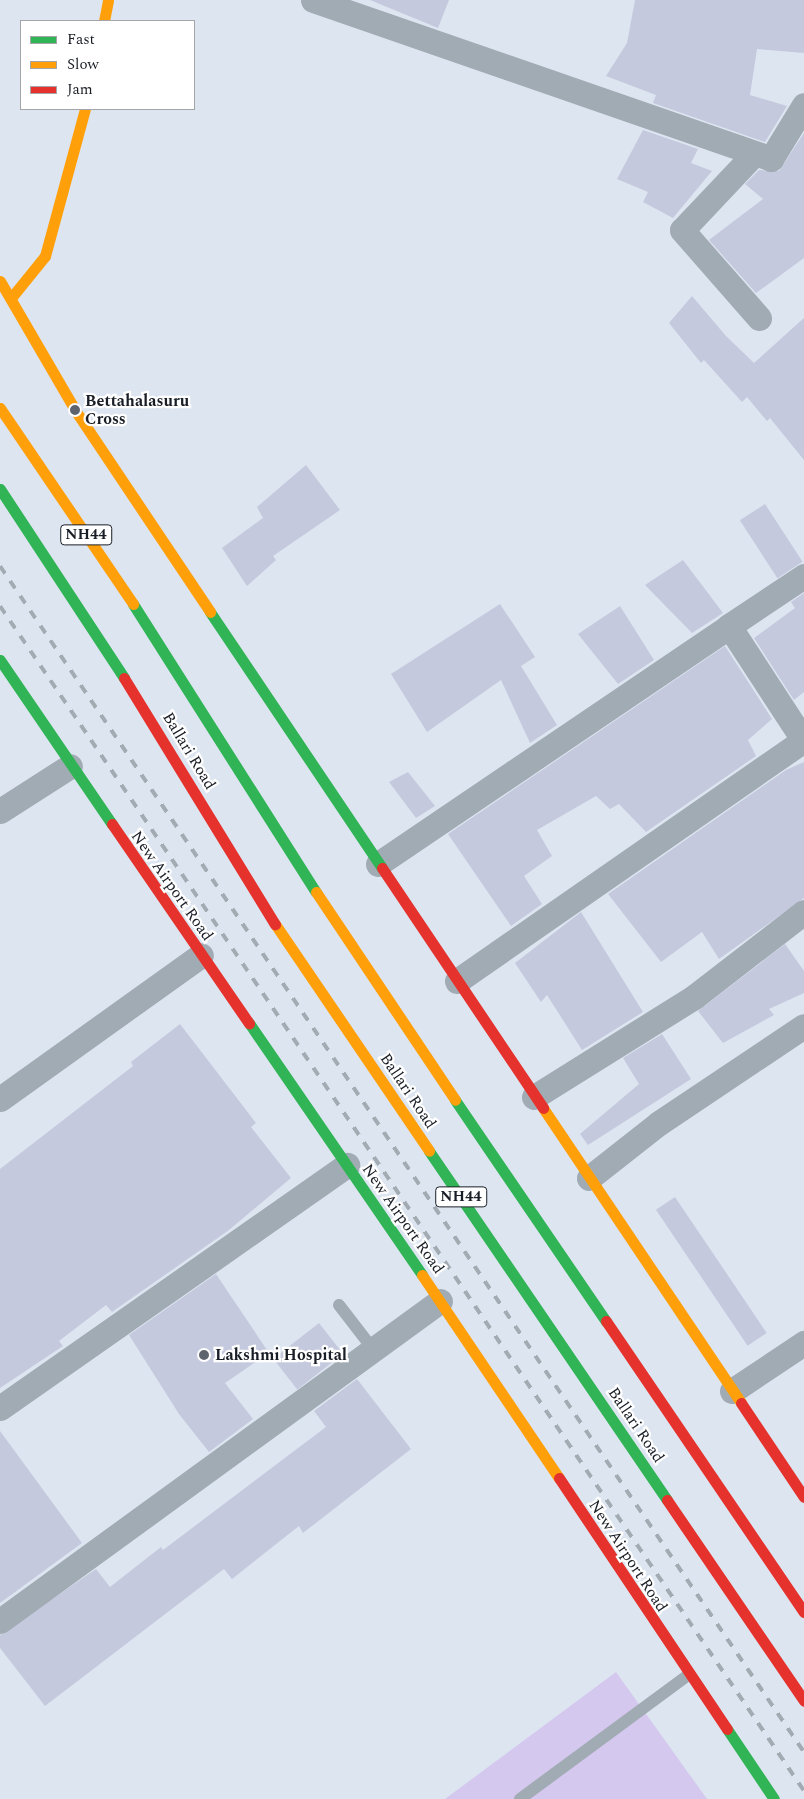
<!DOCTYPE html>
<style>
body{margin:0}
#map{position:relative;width:804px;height:1799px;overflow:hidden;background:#dde5f1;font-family:Spectral,serif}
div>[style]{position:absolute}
.green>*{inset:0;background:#d5c8ee}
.building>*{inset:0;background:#c5c9dd;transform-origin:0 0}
.lane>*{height:12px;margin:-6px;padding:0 6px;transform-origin:6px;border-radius:6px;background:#a1abb4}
.street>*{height:25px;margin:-12.5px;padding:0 12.5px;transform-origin:12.5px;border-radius:12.5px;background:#a1abb4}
.fast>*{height:11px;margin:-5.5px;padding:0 5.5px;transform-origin:5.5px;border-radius:5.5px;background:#30b455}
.slow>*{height:11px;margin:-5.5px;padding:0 5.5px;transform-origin:5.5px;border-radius:5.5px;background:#ff9f0a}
.jam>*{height:11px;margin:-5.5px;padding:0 5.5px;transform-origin:5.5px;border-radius:5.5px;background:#e5322d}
.rail>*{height:4px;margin-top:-2px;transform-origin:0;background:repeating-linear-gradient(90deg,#a2aab2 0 9px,transparent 0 18px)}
.dots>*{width:14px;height:14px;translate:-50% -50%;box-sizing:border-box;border:2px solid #fff;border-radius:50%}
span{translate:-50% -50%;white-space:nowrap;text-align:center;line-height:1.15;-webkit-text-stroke:4.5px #fff;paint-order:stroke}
.shield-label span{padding:1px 4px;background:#fff;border:1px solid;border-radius:4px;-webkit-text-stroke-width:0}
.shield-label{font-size:15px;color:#191e26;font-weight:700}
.poi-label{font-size:16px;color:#191e26;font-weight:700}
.left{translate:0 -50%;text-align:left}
.street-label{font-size:16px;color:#191e26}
.legend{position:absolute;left:20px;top:20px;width:175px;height:90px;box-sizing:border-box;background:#fff;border:1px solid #a3a5a8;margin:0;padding:6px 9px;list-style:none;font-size:15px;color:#191e26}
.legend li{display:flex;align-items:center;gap:10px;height:25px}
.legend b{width:25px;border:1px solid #a3a5a8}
</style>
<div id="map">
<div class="green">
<div style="clip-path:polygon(616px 1672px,707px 1799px,445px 1799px)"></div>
</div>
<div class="building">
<div style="clip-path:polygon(370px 0,449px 0,438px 28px)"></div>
<div style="clip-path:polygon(635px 0,804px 0,804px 53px,757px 49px,750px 95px,787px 106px,765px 142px,653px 103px,656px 95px,606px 76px,627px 43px)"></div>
<div style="clip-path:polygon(643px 130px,698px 149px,691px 163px,712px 171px,673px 218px,643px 202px,648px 192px,617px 179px)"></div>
<div style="clip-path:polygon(804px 133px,804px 258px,756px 293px,709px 240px,763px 199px,745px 184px,759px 170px,779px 171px)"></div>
<div style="clip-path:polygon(692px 296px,726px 336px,754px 363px,804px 318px,804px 460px,770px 418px,767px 421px,747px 397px,742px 402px,704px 360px,701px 363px,669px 323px)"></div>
<div style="clip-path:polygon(306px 465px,340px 510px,273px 556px,276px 560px,247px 586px,222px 548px,263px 518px,257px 507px)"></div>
<div style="left:765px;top:504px;width:69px;height:30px;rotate:57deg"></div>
<div style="clip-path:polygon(683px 560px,723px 613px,692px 633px,645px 585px)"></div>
<div style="clip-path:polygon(804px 593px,804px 692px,794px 700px,754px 638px,795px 608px,791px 602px)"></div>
<div style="clip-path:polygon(500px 604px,535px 657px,521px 666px,557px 725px,530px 743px,501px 680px,427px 732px,391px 674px)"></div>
<div style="clip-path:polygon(620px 606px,654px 660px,618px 684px,578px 634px)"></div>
<div style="clip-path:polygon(725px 646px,772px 719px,748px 740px,756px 756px,646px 832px,619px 804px,610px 809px,596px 796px,537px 830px,552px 856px,524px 876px,542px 904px,511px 926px,448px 834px)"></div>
<div style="clip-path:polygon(804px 762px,804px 898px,719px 959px,702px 932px,661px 962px,608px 894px,786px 770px)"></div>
<div style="clip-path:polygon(408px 772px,435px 806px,416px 818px,389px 782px)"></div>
<div style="clip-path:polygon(581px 912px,643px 1012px,582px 1050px,547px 995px,541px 1002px,515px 963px)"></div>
<div style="clip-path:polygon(785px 944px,804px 971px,804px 993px,769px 1009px,774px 1015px,723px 1043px,698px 1011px)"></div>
<div style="clip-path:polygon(180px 1024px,256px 1123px,251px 1127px,291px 1178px,229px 1230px,112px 1312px,106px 1305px,59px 1341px,63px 1346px,0 1388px,0 1169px,133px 1066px,131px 1062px)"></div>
<div style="clip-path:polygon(662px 1034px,691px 1079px,588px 1145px,580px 1134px,639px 1084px,623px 1058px)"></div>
<div style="left:675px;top:1197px;width:164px;height:23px;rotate:56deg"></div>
<div style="clip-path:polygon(216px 1274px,269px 1353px,225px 1383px,253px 1419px,209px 1452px,179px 1414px,129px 1335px)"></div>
<div style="left:319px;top:1323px;width:39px;height:58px;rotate:52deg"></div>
<div style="clip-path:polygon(357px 1379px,411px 1449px,303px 1533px,299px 1526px,232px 1579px,224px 1569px,45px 1706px,0 1648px,0 1635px,96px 1569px,110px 1587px,161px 1547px,163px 1550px,326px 1427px,314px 1411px)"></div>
<div style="clip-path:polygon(0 1431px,82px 1543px,0 1603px)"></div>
</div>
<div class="lane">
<div style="left:339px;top:1305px;width:56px;rotate:52.3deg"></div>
<div style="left:520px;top:1799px;width:209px;rotate:-36.4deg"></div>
</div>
<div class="street">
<div style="left:313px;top:0;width:485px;rotate:19.1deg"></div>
<div style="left:771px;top:159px;width:63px;rotate:-58.6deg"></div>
<div style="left:753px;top:155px;width:103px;rotate:133.4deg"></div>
<div style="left:682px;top:230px;width:117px;rotate:48.8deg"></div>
<div style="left:729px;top:626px;width:90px;rotate:-33.7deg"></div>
<div style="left:0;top:811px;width:83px;rotate:-32.7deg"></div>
<div style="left:378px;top:864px;width:424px;rotate:-34.1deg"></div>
<div style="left:729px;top:626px;width:137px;rotate:56.9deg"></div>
<div style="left:457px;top:981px;width:422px;rotate:-34.8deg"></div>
<div style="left:534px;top:1097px;width:189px;rotate:-32deg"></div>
<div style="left:694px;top:997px;width:139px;rotate:-37.7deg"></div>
<div style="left:0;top:1099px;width:247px;rotate:-35.6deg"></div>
<div style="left:589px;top:1178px;width:89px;rotate:-38.2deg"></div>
<div style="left:659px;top:1123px;width:174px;rotate:-33.8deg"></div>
<div style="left:732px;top:1391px;width:87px;rotate:-33.7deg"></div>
<div style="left:0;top:1408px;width:424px;rotate:-35deg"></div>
<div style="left:0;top:1621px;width:544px;rotate:-36.03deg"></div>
</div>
<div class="fast">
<div style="left:0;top:489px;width:226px;rotate:56.7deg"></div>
<div style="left:133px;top:604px;width:341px;rotate:57.6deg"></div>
<div style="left:210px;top:612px;width:308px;rotate:56.1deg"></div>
<div style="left:0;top:660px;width:199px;rotate:55.7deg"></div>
<div style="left:249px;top:1023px;width:306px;rotate:55.5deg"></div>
<div style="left:455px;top:1100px;width:268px;rotate:55.7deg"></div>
<div style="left:429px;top:1151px;width:422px;rotate:55.7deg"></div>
<div style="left:727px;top:1729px;width:84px;rotate:56.1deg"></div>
</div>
<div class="slow">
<div style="left:104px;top:21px;width:21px;rotate:-79deg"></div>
<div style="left:0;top:281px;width:149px;rotate:59.8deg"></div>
<div style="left:75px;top:410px;width:243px;rotate:56.2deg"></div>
<div style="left:11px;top:298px;width:54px;rotate:-51deg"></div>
<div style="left:45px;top:256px;width:152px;rotate:-74.8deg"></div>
<div style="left:0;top:408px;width:237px;rotate:55.8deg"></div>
<div style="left:316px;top:892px;width:250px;rotate:56.2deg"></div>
<div style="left:275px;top:924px;width:274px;rotate:55.8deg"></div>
<div style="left:543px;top:1108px;width:355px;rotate:56.1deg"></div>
<div style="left:422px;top:1275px;width:245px;rotate:56deg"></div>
</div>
<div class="jam">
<div style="left:124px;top:678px;width:289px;rotate:58.5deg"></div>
<div style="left:112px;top:824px;width:242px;rotate:55.5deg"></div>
<div style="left:382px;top:868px;width:289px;rotate:56.1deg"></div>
<div style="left:606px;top:1321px;width:352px;rotate:55.8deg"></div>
<div style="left:741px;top:1403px;width:113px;rotate:56.2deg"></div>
<div style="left:559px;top:1478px;width:302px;rotate:56.2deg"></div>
<div style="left:667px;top:1500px;width:243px;rotate:55.7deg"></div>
</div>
<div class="rail">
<div style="left:0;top:566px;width:1433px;rotate:55.87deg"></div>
<div style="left:0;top:606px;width:1432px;rotate:55.84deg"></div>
</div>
<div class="dots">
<div style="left:75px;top:410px;background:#5e646d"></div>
<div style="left:204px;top:1355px;background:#5e646d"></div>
</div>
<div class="shield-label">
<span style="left:86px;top:535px">NH44</span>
<span style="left:461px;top:1197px">NH44</span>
</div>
<div class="poi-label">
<span class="left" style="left:85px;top:410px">Bettahalasuru<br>Cross</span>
<span class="left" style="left:215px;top:1355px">Lakshmi Hospital</span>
</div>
<div class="street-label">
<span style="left:189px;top:751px;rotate:59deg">Ballari Road</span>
<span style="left:172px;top:886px;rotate:55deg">New Airport Road</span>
<span style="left:408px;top:1091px;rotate:56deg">Ballari Road</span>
<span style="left:403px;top:1219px;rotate:55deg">New Airport Road</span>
<span style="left:636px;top:1425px;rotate:56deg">Ballari Road</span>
<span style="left:628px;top:1556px;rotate:57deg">New Airport Road</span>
</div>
<ul class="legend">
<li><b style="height:6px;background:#30b455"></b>Fast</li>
<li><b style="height:6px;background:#ff9f0a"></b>Slow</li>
<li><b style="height:6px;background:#e5322d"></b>Jam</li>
</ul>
</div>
